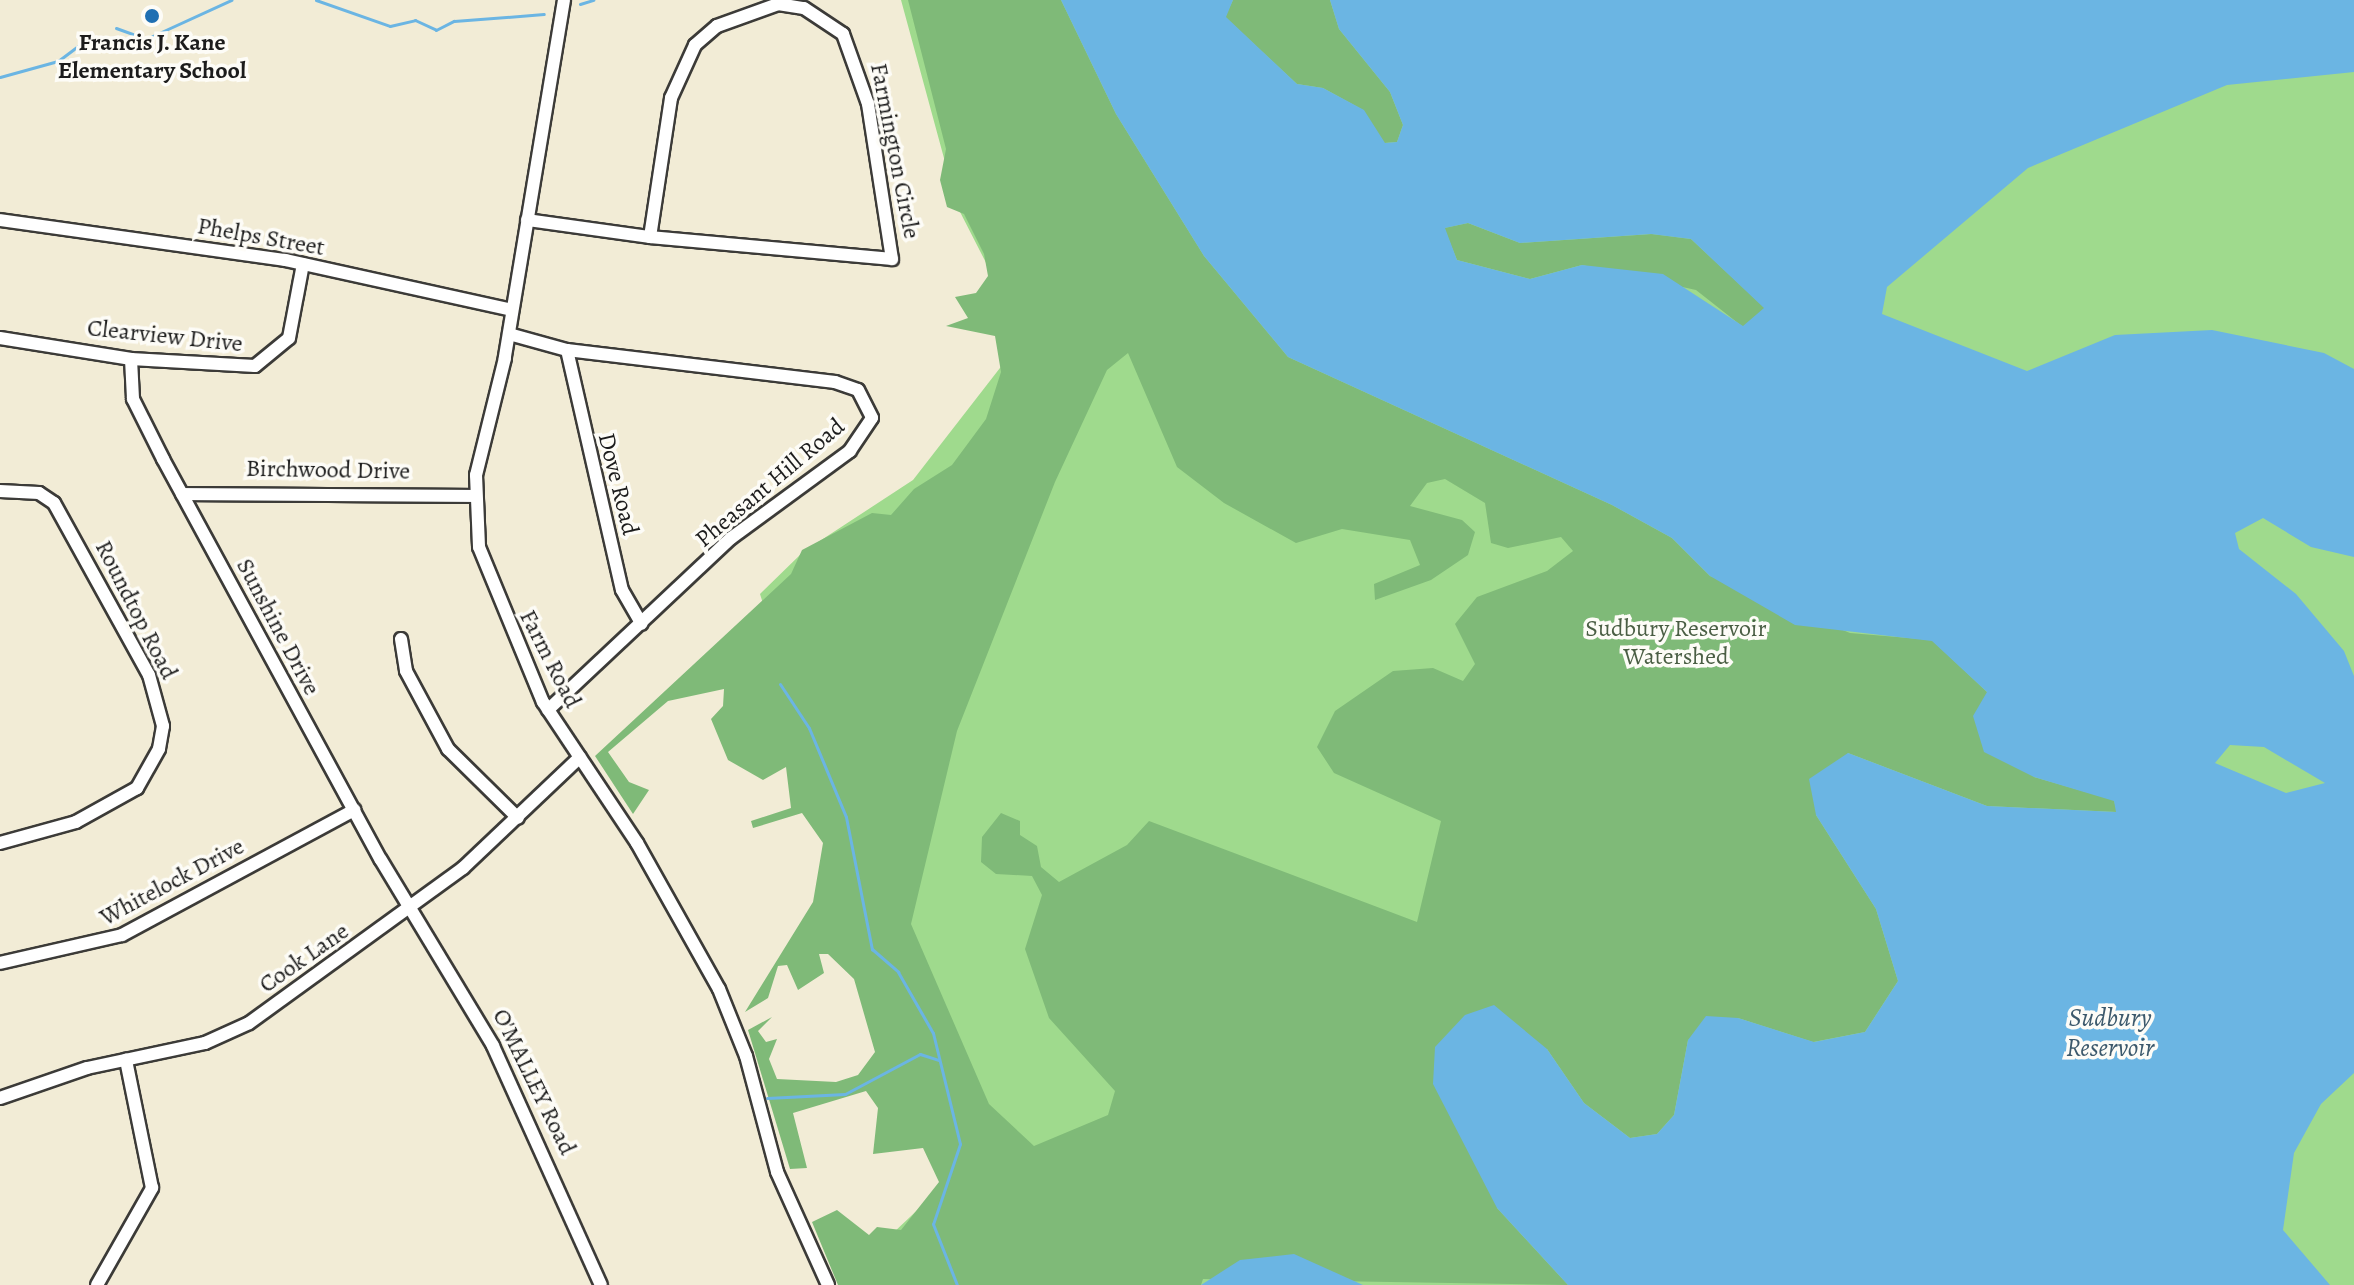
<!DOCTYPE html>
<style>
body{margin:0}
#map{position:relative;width:2354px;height:1285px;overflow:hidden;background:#f2ecd6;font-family:Alegreya,serif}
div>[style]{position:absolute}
.green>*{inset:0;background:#9fda8d}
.forest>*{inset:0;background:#7fba78}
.water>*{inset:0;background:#6bb5e3}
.stream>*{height:3px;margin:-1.5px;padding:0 1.5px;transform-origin:1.5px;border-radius:1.5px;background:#6bb5e3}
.roads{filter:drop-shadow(2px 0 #3c3b38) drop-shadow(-2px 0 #3c3b38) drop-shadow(0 2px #3c3b38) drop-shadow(0 -2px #3c3b38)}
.minor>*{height:12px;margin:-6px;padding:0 6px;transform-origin:6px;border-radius:6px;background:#fff}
.dots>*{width:22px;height:22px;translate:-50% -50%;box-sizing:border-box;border:4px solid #fdfcf7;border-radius:50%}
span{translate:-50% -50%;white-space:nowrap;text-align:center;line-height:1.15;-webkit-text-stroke:7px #fdfcf7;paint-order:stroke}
.poi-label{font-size:24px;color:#1c1c1c;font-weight:700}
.street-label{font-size:24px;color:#1c1c1c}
.park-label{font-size:24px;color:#4a5e44}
.water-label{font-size:26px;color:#3c596c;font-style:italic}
</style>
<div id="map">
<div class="green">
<div style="clip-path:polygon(901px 0,2354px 0,2354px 1285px,838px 1285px,946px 1183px,760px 594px,803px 552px,913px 480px,1024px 337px,957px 206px)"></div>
</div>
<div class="forest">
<div style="clip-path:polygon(evenodd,908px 0,1061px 0,1116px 114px,1204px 256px,1288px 357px,1612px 505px,1672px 538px,1710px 576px,1850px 633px,1932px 640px,1987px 692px,2034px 777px,2114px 800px,2117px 812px,1987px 806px,1848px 753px,1816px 815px,1876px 909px,1898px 981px,1865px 1032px,1813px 1042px,1738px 1018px,1688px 1040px,1674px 1115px,1657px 1134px,1630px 1138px,1584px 1103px,1547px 1049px,1497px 1208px,1568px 1285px,1203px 1279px,1201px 1285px,838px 1285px,812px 1222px,837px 1210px,869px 1235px,877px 1227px,901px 1230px,939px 1182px,923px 1148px,873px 1154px,878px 1108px,866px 1091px,793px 1113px,807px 1168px,790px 1169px,748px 1030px,772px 1017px,758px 1031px,766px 1042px,777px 1039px,769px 1059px,777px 1079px,836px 1082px,858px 1075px,875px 1052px,854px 979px,828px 954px,819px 954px,824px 973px,798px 990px,787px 965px,778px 966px,768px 998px,745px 1012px,813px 902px,823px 843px,802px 813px,753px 828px,751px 821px,791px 808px,786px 767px,763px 780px,728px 760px,711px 719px,723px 706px,724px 689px,668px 701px,608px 752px,629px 782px,649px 790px,633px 814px,595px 756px,791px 574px,802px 550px,872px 513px,891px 515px,914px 489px,952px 465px,986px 419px,1001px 372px,995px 336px,946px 326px,968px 318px,955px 297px,976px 293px,988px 276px,984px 254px,964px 214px,947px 207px,940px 180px,946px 149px,908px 0,1128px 353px,1177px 467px,1224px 503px,1296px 543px,1342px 529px,1410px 540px,1420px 565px,1374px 584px,1375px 600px,1431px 580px,1468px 555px,1475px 532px,1462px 520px,1410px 506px,1427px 483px,1445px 479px,1485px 503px,1491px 543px,1508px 548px,1561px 537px,1573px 551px,1547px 571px,1477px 597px,1455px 624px,1475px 664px,1463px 681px,1433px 668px,1393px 671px,1335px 711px,1317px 747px,1334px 773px,1441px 821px,1417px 922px,1149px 821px,1127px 845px,1059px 882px,1041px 867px,1037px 846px,1020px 835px,1020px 821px,1001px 813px,982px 837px,981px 862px,996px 874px,1032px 876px,1042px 895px,1025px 949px,1049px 1018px,1115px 1091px,1108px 1115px,1034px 1146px,989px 1104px,911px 924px,957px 731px,1055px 482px,1107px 370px,1128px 353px)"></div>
<div style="clip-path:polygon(1233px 0,1330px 0,1339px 29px,1390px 92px,1403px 125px,1397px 142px,1384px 143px,1363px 110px,1323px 88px,1297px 84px,1225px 17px)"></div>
<div style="clip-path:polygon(1468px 223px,1520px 243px,1652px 234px,1691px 239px,1765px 308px,1743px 327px,1696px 290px,1582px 265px,1530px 279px,1457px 260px,1444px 228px)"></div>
</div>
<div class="water">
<div style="clip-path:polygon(evenodd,1061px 0,1233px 0,1226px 17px,1297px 84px,1323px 88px,1364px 110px,1385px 143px,1397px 142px,1403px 125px,1390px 92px,1339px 29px,1330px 0,2354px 0,2354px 72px,2227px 85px,2028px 168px,1887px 287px,1882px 314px,2027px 371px,2115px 335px,2212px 330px,2324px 353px,2354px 369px,2354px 557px,2311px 547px,2263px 518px,2235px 533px,2239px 549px,2296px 594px,2344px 651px,2354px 676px,2354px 1073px,2321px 1104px,2294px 1153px,2283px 1230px,2330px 1285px,1568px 1285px,1497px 1208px,1433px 1084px,1435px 1047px,1465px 1015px,1494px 1005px,1547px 1049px,1584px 1103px,1630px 1138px,1657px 1134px,1674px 1115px,1688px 1040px,1706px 1016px,1738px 1018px,1814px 1042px,1865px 1032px,1898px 981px,1876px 909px,1816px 815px,1809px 779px,1848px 753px,1987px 806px,2116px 812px,2114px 801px,2034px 777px,1984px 752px,1973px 716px,1987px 692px,1932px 641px,1795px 625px,1710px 576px,1672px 538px,1612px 505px,1288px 357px,1204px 256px,1116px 114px,1061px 0,1468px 223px,1520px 243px,1651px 234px,1691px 239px,1764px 308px,1743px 326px,1663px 274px,1582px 265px,1530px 279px,1457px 260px,1445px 228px,1468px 223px,1061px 0,2230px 745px,2264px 747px,2325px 783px,2286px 793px,2215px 763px,2230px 745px)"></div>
<div style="clip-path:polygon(1294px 1254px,1363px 1285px,1201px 1285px,1240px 1260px)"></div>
</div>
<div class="stream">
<div style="left:316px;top:0;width:78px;rotate:19.4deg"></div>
<div style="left:390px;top:26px;width:26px;rotate:-13deg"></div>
<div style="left:415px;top:20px;width:23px;rotate:25deg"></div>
<div style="left:436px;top:30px;width:20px;rotate:-27deg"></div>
<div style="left:454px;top:21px;width:90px;rotate:-4.4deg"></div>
<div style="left:580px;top:4px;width:14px;rotate:-17deg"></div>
<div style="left:116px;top:28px;width:32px;rotate:20deg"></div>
<div style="left:146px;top:39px;width:94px;rotate:-24.6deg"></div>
<div style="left:0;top:77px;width:60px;rotate:-15.4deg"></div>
<div style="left:58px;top:61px;width:35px;rotate:-37deg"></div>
<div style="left:780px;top:684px;width:53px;rotate:56.6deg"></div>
<div style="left:809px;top:728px;width:96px;rotate:67.4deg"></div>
<div style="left:846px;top:817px;width:135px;rotate:78.9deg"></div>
<div style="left:872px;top:949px;width:35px;rotate:41deg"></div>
<div style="left:898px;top:972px;width:70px;rotate:60.2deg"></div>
<div style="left:933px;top:1033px;width:114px;rotate:76.3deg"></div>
<div style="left:960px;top:1144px;width:84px;rotate:108.6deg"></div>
<div style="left:933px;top:1224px;width:66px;rotate:68.5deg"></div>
<div style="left:767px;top:1098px;width:78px;rotate:-2.9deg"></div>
<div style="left:845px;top:1094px;width:85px;rotate:-28.1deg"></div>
<div style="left:920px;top:1054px;width:20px;rotate:18deg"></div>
</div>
<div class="roads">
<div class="minor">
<div style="left:564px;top:0;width:363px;rotate:99.4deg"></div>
<div style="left:505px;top:358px;width:121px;rotate:103.9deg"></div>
<div style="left:476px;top:475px;width:72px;rotate:87.6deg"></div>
<div style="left:479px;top:547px;width:168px;rotate:67.6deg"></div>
<div style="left:543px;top:702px;width:169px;rotate:56.3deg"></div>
<div style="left:637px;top:843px;width:167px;rotate:60.7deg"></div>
<div style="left:719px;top:989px;width:72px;rotate:68.1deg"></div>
<div style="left:746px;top:1056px;width:120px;rotate:75deg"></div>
<div style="left:777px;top:1172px;width:124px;rotate:65.7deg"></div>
<div style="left:0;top:220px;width:288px;rotate:8deg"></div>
<div style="left:285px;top:260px;width:232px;rotate:12.4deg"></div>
<div style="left:527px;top:220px;width:124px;rotate:7.9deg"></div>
<div style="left:650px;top:237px;width:141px;rotate:-81.4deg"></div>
<div style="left:671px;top:98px;width:58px;rotate:-65.6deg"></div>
<div style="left:695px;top:45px;width:29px;rotate:-41deg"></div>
<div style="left:717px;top:26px;width:65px;rotate:-19.8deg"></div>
<div style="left:778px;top:4px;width:26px;rotate:9deg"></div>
<div style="left:804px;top:8px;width:47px;rotate:33.7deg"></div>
<div style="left:843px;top:34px;width:74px;rotate:70.3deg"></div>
<div style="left:868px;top:104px;width:157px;rotate:81.2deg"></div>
<div style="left:892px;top:259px;width:243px;rotate:-174.8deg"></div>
<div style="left:509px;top:334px;width:60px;rotate:15.4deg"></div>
<div style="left:567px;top:350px;width:270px;rotate:6.8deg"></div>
<div style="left:835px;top:382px;width:24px;rotate:19deg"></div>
<div style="left:858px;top:390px;width:31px;rotate:63deg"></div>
<div style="left:872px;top:418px;width:40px;rotate:124deg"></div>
<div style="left:850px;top:451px;width:147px;rotate:143.8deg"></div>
<div style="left:731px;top:538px;width:251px;rotate:136.8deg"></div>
<div style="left:0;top:338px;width:133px;rotate:9.1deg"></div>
<div style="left:131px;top:359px;width:124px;rotate:3.2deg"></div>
<div style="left:255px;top:366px;width:44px;rotate:-39.5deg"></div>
<div style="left:289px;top:338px;width:75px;rotate:-79.3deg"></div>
<div style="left:567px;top:350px;width:246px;rotate:77.1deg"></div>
<div style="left:622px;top:590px;width:39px;rotate:60deg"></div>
<div style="left:131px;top:359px;width:40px;rotate:87.1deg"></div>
<div style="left:133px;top:399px;width:67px;rotate:63.4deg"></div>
<div style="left:163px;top:459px;width:456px;rotate:61.5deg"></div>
<div style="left:381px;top:860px;width:217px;rotate:58.9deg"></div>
<div style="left:493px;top:1046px;width:262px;rotate:65.7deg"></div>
<div style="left:0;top:491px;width:39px;rotate:3deg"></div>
<div style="left:39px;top:493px;width:18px;rotate:34deg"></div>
<div style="left:54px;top:503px;width:196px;rotate:61.1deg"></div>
<div style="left:149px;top:675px;width:53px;rotate:74.6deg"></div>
<div style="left:163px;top:726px;width:23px;rotate:100deg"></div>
<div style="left:159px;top:749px;width:45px;rotate:119.4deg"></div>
<div style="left:137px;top:788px;width:70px;rotate:150.9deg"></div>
<div style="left:76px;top:822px;width:79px;rotate:164.6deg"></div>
<div style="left:182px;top:494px;width:292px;rotate:0.4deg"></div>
<div style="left:401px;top:639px;width:32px;rotate:81deg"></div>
<div style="left:406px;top:671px;width:89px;rotate:61.7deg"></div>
<div style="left:448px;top:749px;width:98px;rotate:44.6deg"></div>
<div style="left:0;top:963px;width:125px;rotate:-12.9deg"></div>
<div style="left:122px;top:935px;width:264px;rotate:-28.3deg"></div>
<div style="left:0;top:1098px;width:92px;rotate:-19deg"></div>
<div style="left:87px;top:1068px;width:121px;rotate:-12deg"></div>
<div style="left:205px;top:1043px;width:48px;rotate:-24.4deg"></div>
<div style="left:249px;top:1023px;width:264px;rotate:-35.9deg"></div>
<div style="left:463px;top:868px;width:161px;rotate:-43.5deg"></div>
<div style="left:97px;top:1285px;width:112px;rotate:-60.4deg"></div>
<div style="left:152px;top:1188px;width:131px;rotate:-101.5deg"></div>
</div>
</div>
<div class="dots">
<div style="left:152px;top:16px;background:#1f6fb2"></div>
</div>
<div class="poi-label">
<span style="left:152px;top:57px">Francis J. Kane<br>Elementary School</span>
</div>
<div class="street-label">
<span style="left:895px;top:151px;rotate:79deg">Farmington Circle</span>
<span style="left:261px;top:237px;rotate:10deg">Phelps Street</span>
<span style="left:165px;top:336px;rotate:6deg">Clearview Drive</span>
<span style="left:328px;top:470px;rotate:1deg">Birchwood Drive</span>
<span style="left:770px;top:483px;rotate:-40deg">Pheasant Hill Road</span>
<span style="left:618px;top:484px;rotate:76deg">Dove Road</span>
<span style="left:136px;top:610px;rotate:63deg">Roundtop Road</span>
<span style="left:278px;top:627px;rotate:62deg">Sunshine Drive</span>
<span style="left:550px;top:659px;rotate:63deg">Farm Road</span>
<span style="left:172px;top:882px;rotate:-28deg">Whitelock Drive</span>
<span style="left:304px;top:958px;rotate:-35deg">Cook Lane</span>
<span style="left:534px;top:1082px;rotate:64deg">O'MALLEY Road</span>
</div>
<div class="park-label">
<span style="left:1676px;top:643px">Sudbury Reservoir<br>Watershed</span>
</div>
<div class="water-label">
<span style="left:2110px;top:1033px">Sudbury<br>Reservoir</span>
</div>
</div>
